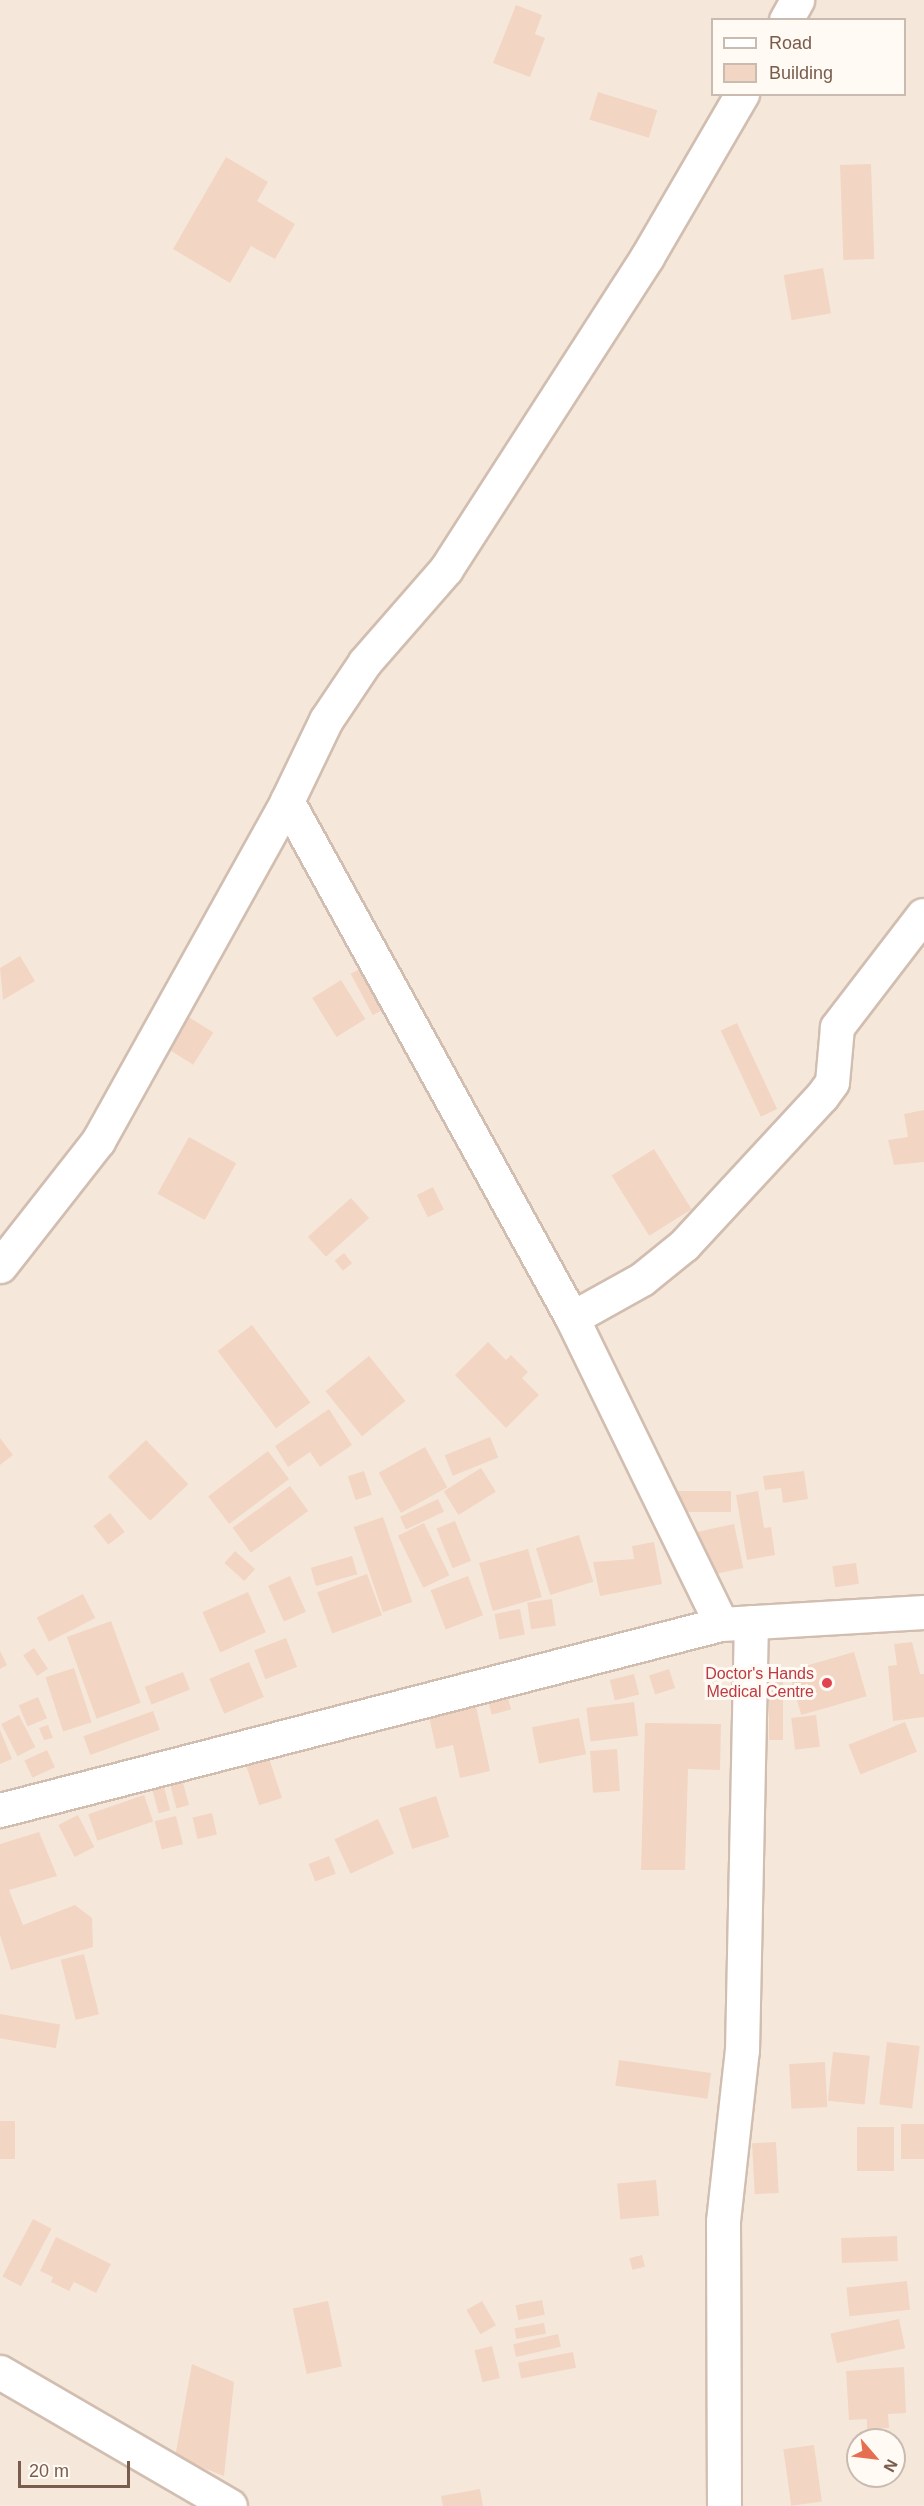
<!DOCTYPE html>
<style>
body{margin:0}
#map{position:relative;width:924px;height:2506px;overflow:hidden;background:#fdf6ec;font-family:Arial,sans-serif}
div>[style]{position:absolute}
.residential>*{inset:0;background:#f5e8da}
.building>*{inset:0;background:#f3d5c3;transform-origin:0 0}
.roads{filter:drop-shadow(2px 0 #d1beb0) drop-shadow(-2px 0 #d1beb0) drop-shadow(0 2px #d1beb0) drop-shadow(0 -2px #d1beb0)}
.minor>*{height:33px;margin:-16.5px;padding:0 16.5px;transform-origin:16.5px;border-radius:16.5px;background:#fff}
.dots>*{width:16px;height:16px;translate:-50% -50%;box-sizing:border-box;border:3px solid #fffaf3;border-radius:50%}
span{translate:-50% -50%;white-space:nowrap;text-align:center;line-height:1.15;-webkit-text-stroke:6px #fffaf3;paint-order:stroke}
.health-label{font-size:16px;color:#be3a42}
.right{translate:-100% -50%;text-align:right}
.legend{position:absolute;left:711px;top:18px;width:195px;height:78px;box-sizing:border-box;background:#fffaf3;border:2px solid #cabbb1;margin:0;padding:8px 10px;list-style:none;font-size:18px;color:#7a5c4d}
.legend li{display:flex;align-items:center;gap:12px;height:30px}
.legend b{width:30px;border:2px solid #cabbb1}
.north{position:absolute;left:846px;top:2428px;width:60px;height:60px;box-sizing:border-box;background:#fffaf3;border:2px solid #cabbb1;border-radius:50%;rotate:118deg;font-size:16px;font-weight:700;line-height:24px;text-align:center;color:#7a5c4d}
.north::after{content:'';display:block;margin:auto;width:21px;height:27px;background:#e76f51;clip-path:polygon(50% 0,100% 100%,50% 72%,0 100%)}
.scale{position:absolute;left:18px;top:2461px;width:112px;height:27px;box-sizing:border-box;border:3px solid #7a5c4d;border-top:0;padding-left:8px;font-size:18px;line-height:21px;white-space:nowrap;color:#7a5c4d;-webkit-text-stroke:4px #fffaf3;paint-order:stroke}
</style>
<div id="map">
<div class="residential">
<div style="clip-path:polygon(evenodd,0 0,924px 0,924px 2506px,0 2506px,0 0,712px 20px,904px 20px,904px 94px,712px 94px,712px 20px,0 0,858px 2440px,894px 2440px,894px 2476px,858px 2476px,858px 2440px)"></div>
</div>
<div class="building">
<div style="clip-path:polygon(516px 5px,542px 15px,535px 34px,545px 38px,530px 77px,493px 63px)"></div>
<div style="left:598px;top:92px;width:62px;height:29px;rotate:17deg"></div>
<div style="clip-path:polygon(226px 157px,268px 182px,257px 201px,295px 224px,275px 259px,251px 246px,230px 283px,173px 249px)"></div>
<div style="left:871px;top:164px;width:95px;height:31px;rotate:88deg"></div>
<div style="left:823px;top:268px;width:46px;height:40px;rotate:80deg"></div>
<div style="clip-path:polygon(20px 956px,35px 981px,3px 1000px,0 968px)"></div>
<div style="left:371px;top:963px;width:47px;height:23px;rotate:62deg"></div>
<div style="left:341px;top:980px;width:46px;height:34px;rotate:58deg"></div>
<div style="left:187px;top:1016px;width:31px;height:38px;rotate:32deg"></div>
<div style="left:737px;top:1023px;width:95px;height:18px;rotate:65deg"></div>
<div style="clip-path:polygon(924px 1110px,924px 1162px,894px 1165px,888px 1140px,908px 1137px,904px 1114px)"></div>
<div style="left:189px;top:1137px;width:54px;height:65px;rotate:29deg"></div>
<div style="left:654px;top:1149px;width:71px;height:50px;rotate:58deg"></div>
<div style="left:433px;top:1187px;width:25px;height:18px;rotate:64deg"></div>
<div style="left:351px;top:1198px;width:27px;height:58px;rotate:48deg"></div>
<div style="left:344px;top:1253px;width:13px;height:12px;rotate:51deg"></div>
<div style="left:252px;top:1325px;width:97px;height:43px;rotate:53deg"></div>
<div style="clip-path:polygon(488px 1342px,506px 1360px,511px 1355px,528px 1372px,522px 1378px,539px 1395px,506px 1428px,455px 1375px)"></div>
<div style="left:369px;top:1356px;width:58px;height:56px;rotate:51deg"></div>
<div style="clip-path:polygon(329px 1409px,352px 1445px,320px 1467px,310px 1452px,288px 1467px,275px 1446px)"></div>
<div style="left:490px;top:1437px;width:22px;height:49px;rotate:68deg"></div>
<div style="clip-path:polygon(0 1438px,13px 1455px,0 1465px)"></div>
<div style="left:146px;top:1440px;width:61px;height:53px;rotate:46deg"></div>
<div style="left:425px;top:1447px;width:46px;height:53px;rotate:61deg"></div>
<div style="left:268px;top:1451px;width:35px;height:75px;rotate:53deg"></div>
<div style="left:481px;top:1468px;width:28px;height:44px;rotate:58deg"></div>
<div style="left:364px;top:1471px;width:25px;height:17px;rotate:72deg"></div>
<div style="clip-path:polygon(804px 1471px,808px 1499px,783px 1503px,781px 1488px,765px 1490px,763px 1476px)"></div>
<div style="left:290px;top:1486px;width:31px;height:71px;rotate:54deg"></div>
<div style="left:731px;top:1491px;width:21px;height:60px;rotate:90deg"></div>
<div style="clip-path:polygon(758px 1491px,764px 1528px,771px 1527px,775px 1555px,747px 1560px,736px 1495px)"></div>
<div style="left:438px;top:1499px;width:14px;height:42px;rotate:65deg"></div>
<div style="left:110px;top:1513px;width:24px;height:21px;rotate:52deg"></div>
<div style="left:383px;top:1517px;width:90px;height:31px;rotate:71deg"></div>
<div style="left:455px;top:1521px;width:43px;height:20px;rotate:68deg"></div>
<div style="left:424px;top:1523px;width:58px;height:29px;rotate:64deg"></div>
<div style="left:734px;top:1524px;width:45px;height:37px;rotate:78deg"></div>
<div style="left:579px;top:1535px;width:49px;height:45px;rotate:73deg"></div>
<div style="clip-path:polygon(654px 1542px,662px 1584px,600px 1596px,593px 1562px,634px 1559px,632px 1546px)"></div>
<div style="left:528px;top:1549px;width:50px;height:51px;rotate:74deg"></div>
<div style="left:235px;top:1551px;width:27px;height:16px;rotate:42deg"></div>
<div style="left:352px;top:1556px;width:19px;height:43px;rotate:74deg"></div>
<div style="left:856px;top:1563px;width:21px;height:24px;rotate:82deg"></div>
<div style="left:367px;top:1574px;width:44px;height:53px;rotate:70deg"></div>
<div style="left:290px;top:1576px;width:39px;height:24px;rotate:66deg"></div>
<div style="left:468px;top:1576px;width:42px;height:40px;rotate:69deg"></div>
<div style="left:248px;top:1592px;width:44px;height:50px;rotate:66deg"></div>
<div style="left:83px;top:1594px;width:27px;height:52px;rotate:63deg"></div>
<div style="left:552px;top:1599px;width:27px;height:25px;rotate:82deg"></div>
<div style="left:520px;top:1609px;width:26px;height:26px;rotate:79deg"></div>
<div style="left:111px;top:1621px;width:87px;height:47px;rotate:70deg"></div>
<div style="left:286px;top:1638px;width:31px;height:34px;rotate:69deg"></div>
<div style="clip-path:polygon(912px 1642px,920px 1674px,924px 1674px,924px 1717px,893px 1721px,888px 1666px,897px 1665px,894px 1644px)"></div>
<div style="left:34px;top:1648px;width:25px;height:13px;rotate:56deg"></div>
<div style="clip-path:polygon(0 1651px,7px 1665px,0 1669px)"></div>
<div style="left:854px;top:1652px;width:46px;height:68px;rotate:74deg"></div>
<div style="left:249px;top:1662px;width:38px;height:43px;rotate:67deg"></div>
<div style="left:74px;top:1668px;width:57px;height:30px;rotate:72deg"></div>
<div style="left:669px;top:1669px;width:20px;height:21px;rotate:72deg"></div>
<div style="left:183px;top:1672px;width:19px;height:41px;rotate:69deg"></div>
<div style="left:634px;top:1674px;width:21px;height:25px;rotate:76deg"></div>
<div style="left:769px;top:1677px;width:14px;height:63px"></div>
<div style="left:507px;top:1694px;width:16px;height:20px;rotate:75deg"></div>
<div style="left:38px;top:1697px;width:23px;height:21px;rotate:67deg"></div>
<div style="clip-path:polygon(474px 1697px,490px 1771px,460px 1778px,453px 1745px,436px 1749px,427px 1707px)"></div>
<div style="left:634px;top:1702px;width:34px;height:48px;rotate:83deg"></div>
<div style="left:153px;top:1711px;width:20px;height:74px;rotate:70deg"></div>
<div style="left:19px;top:1715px;width:36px;height:20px;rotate:63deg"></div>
<div style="left:816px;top:1715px;width:32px;height:25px;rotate:83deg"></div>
<div style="left:579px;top:1718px;width:37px;height:48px;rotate:79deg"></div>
<div style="left:905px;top:1722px;width:32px;height:61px;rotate:68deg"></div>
<div style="clip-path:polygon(645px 1723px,721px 1724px,720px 1770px,688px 1769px,685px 1870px,641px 1870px)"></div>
<div style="clip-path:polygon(48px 1725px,53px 1738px,44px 1740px,39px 1728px)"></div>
<div style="clip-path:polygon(0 1730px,12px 1759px,0 1764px)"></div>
<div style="left:617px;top:1749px;width:42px;height:27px;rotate:86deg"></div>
<div style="left:47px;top:1750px;width:19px;height:25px;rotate:65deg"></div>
<div style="left:269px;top:1758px;width:42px;height:24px;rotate:72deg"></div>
<div style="left:182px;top:1779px;width:27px;height:13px;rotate:75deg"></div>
<div style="left:164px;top:1787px;width:24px;height:12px;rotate:75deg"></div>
<div style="left:144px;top:1795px;width:28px;height:59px;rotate:71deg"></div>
<div style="left:436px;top:1796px;width:43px;height:39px;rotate:72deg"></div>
<div style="left:212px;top:1813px;width:22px;height:20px;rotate:77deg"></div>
<div style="left:78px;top:1815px;width:36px;height:22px;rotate:63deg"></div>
<div style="left:176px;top:1816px;width:29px;height:22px;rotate:76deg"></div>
<div style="left:378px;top:1819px;width:38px;height:48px;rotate:65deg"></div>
<div style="clip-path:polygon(39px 1832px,57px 1876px,9px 1890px,23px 1925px,75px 1905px,92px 1918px,93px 1947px,11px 1970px,0 1935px,0 1844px)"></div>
<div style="left:329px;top:1856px;width:19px;height:22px;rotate:69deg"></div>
<div style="left:84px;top:1954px;width:62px;height:24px;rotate:76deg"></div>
<div style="left:0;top:2014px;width:61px;height:24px;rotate:10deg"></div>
<div style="left:887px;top:2042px;width:33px;height:63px;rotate:7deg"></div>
<div style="left:833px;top:2052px;width:37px;height:49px;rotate:6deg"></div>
<div style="left:619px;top:2060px;width:93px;height:26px;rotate:8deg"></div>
<div style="left:825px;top:2062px;width:45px;height:36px;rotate:87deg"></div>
<div style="left:0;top:2121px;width:15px;height:38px"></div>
<div style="left:924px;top:2124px;width:35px;height:23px;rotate:90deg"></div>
<div style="left:857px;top:2127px;width:37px;height:44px"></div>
<div style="left:776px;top:2142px;width:51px;height:24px;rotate:87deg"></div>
<div style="left:656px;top:2180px;width:36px;height:39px;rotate:85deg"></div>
<div style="left:33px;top:2219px;width:21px;height:65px;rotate:28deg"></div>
<div style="left:897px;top:2236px;width:25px;height:56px;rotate:88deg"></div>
<div style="clip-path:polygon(56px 2237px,111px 2264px,96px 2293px,74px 2282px,69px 2291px,51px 2282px,53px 2277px,40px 2271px)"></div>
<div style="left:642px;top:2255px;width:12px;height:13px;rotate:76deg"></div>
<div style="left:907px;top:2281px;width:29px;height:61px;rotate:84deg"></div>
<div style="left:542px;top:2300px;width:15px;height:27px;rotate:79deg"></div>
<div style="left:328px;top:2301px;width:67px;height:36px;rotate:78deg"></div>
<div style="left:482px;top:2301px;width:28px;height:18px;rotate:60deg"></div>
<div style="left:899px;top:2319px;width:30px;height:70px;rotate:78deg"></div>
<div style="left:544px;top:2323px;width:11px;height:30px;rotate:80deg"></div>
<div style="left:558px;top:2334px;width:13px;height:46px;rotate:77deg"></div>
<div style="left:492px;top:2346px;width:33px;height:18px;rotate:76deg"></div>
<div style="left:573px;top:2352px;width:16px;height:56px;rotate:79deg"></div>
<div style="clip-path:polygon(192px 2364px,234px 2382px,224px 2476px,175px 2457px)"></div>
<div style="clip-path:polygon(904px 2367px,906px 2413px,888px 2414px,889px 2428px,867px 2429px,867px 2419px,849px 2420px,846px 2371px)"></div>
<div style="left:814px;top:2445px;width:57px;height:31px;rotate:82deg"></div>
<div style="clip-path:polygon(480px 2489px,483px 2506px,443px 2506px,441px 2496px)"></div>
</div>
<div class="roads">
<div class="minor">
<div style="left:786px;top:20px;width:23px;rotate:-61deg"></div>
<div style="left:287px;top:801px;width:590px;rotate:61.13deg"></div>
<div style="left:572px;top:1318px;width:340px;rotate:64deg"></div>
<div style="left:0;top:1266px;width:159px;rotate:-51.9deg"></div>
<div style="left:98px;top:1141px;width:389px;rotate:-60.9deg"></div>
<div style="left:287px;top:801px;width:90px;rotate:-64.3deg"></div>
<div style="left:326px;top:720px;width:70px;rotate:-56.1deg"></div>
<div style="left:365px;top:662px;width:123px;rotate:-48.9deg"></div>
<div style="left:446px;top:569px;width:371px;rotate:-57.2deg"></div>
<div style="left:647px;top:257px;width:189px;rotate:-59.8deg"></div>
<div style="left:572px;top:1318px;width:80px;rotate:-29.1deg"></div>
<div style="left:642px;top:1279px;width:54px;rotate:-39deg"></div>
<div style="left:684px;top:1245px;width:203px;rotate:-47.2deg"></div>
<div style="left:822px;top:1096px;width:17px;rotate:-54deg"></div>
<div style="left:832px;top:1082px;width:55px;rotate:-84.8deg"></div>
<div style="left:837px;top:1027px;width:141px;rotate:-52.5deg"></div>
<div style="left:0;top:1810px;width:745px;rotate:-14.47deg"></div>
<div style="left:721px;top:1624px;width:203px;rotate:-3.4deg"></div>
<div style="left:0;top:2372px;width:266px;rotate:30.2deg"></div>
<div style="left:724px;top:2506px;width:285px;rotate:-90.2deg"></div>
<div style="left:723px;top:2221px;width:172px;rotate:-83.7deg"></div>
<div style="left:742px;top:2050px;width:428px;rotate:-88.8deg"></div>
</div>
</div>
<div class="dots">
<div style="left:827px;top:1683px;background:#e0444e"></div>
</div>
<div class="health-label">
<span class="right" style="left:814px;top:1683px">Doctor's Hands<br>Medical Centre</span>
</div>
<ul class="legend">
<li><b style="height:8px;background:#fff"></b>Road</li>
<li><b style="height:16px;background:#f3d5c3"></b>Building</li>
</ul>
<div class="north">N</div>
<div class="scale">20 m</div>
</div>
